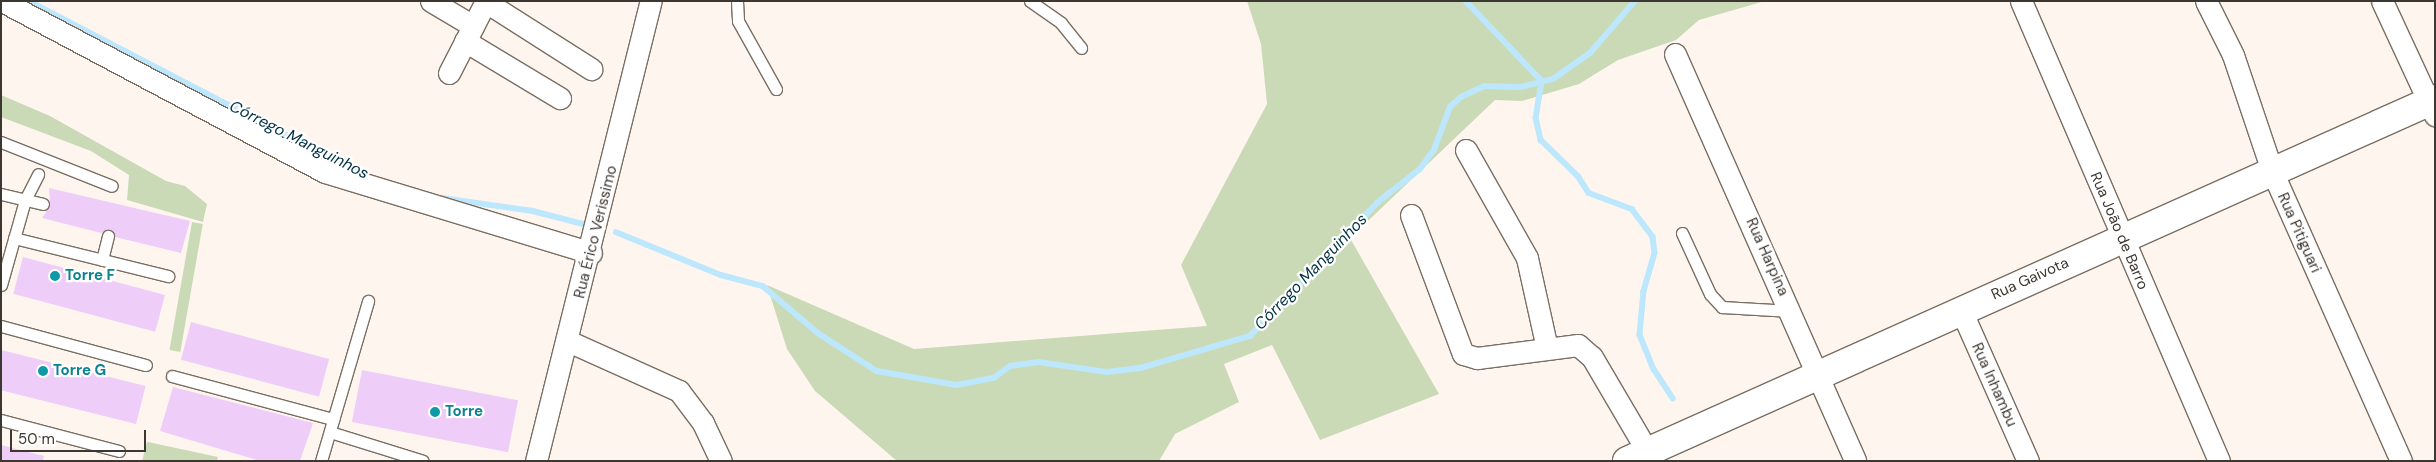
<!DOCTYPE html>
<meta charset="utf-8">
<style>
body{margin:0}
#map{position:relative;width:2436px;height:462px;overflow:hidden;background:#fef6ee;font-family:"DM Sans",sans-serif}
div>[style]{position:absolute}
.green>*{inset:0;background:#cadab7;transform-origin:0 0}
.stream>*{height:5.5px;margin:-2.75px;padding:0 2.75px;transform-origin:2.75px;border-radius:2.75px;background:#bde7fd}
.building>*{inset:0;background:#eecef8;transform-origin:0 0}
.roads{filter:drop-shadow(1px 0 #7a6e63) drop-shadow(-1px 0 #7a6e63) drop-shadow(0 1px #7a6e63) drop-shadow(0 -1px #7a6e63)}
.service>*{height:11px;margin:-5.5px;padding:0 5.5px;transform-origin:5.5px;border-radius:5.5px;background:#fff}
.minor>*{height:21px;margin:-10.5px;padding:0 10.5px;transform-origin:10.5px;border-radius:10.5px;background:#fff}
.tertiary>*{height:28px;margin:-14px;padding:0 14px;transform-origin:14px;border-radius:14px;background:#fff}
.dots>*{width:14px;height:14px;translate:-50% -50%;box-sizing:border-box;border:2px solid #fff;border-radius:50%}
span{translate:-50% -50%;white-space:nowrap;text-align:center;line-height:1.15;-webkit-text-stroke:4.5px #fff;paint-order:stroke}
.street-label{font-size:15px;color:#3d3732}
.culture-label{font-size:15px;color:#0d838f;font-weight:700}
.left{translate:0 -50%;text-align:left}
.water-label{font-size:16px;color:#013143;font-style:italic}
.frame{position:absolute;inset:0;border:2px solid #3d3732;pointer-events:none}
.scale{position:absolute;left:10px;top:430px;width:136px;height:22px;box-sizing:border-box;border:2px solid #3d3732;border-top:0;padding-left:6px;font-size:15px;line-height:18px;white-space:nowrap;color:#3d3732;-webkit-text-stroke:4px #fff;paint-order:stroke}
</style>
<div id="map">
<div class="green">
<div style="clip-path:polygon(1247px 1px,1765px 1px,1699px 20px,1676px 40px,1618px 60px,1579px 84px,1522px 101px,1495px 100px,1350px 238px,1439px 394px,1320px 440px,1272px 345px,1224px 364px,1239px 402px,1175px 434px,1159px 461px,897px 461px,815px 391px,787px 349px,767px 285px,914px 349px,1207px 326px,1181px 265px,1267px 104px,1261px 44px)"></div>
<div style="clip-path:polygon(1px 95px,50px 116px,166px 181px,185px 186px,207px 204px,203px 222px,127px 200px,129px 175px,91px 151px,1px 117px)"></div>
<div style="left:192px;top:222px;width:11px;height:130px;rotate:10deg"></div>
<div style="clip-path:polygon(147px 442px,148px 442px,218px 457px,217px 461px,142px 461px)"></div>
</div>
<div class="stream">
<div style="left:29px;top:1px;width:373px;rotate:27.5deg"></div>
<div style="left:1466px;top:1px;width:110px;rotate:46.5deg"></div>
<div style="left:1542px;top:81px;width:37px;rotate:99deg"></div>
<div style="left:1536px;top:118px;width:23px;rotate:77deg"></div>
<div style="left:1541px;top:140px;width:52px;rotate:44.2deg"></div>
<div style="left:1578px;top:176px;width:20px;rotate:57deg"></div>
<div style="left:1589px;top:193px;width:46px;rotate:20.4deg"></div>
<div style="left:1632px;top:209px;width:35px;rotate:53deg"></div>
<div style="left:1653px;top:237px;width:16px;rotate:83deg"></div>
<div style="left:1655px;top:253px;width:40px;rotate:106deg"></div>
<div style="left:1644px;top:291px;width:44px;rotate:95.2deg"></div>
<div style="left:1640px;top:335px;width:37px;rotate:68deg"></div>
<div style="left:1654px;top:369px;width:35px;rotate:57deg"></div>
<div style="left:442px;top:198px;width:92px;rotate:8.1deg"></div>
<div style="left:533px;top:211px;width:56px;rotate:14.5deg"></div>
<div style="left:616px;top:232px;width:113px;rotate:22.3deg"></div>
<div style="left:721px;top:275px;width:43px;rotate:14.7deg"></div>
<div style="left:763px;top:286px;width:72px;rotate:40.5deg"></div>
<div style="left:818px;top:333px;width:70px;rotate:32.8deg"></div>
<div style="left:877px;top:371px;width:81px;rotate:9.9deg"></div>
<div style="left:957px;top:385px;width:38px;rotate:-11deg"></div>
<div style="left:994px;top:378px;width:20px;rotate:-37deg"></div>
<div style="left:1010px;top:366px;width:29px;rotate:-8deg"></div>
<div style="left:1039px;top:362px;width:69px;rotate:8.4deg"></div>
<div style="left:1107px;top:372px;width:34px;rotate:-7deg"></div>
<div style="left:1141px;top:368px;width:114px;rotate:-16.4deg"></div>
<div style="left:1250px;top:336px;width:185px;rotate:-46.3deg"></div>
<div style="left:1378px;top:202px;width:53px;rotate:-38.2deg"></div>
<div style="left:1420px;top:169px;width:24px;rotate:-54deg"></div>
<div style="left:1434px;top:150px;width:46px;rotate:-69.6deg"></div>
<div style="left:1450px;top:107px;width:15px;rotate:-42deg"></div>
<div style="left:1461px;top:97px;width:26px;rotate:-25deg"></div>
<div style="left:1485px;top:86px;width:36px;rotate:2deg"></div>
<div style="left:1521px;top:87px;width:33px;rotate:-14deg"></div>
<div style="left:1553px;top:79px;width:45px;rotate:-35.1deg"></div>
<div style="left:1590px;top:53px;width:69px;rotate:-49.1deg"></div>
</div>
<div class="building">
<div style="clip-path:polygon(49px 188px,190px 221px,181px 253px,115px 237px,110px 229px,101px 233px,42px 218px,50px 206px)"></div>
<div style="left:23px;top:257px;width:147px;height:38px;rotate:15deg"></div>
<div style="left:191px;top:322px;width:143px;height:39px;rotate:15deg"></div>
<div style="left:1px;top:350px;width:149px;height:39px;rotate:14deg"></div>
<div style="left:362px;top:370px;width:159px;height:53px;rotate:11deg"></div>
<div style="clip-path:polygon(173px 387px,313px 423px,300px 461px,260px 461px,160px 431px)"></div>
<div style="clip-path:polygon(1px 445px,44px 456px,43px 461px,1px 461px)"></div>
</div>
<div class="roads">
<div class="service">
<div style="left:737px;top:1px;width:20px;rotate:87deg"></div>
<div style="left:738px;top:21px;width:78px;rotate:60.8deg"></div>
<div style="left:1030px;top:1px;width:38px;rotate:35deg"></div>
<div style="left:1061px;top:23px;width:32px;rotate:51deg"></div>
<div style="left:1px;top:142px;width:119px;rotate:21.6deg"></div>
<div style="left:1px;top:194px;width:43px;rotate:13.4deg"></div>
<div style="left:1682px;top:233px;width:67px;rotate:65.3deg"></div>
<div style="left:1710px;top:294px;width:18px;rotate:47deg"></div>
<div style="left:1722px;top:307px;width:69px;rotate:3.3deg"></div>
<div style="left:14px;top:238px;width:159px;rotate:13.9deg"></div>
<div style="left:102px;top:260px;width:25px;rotate:-76deg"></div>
<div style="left:1px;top:285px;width:88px;rotate:-74.2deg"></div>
<div style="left:25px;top:200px;width:29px;rotate:-63deg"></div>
<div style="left:1px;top:326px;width:150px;rotate:15.1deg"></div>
<div style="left:172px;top:376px;width:167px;rotate:15deg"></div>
<div style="left:1px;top:420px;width:122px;rotate:14.7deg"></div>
<div style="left:330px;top:432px;width:97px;rotate:17.3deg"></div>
<div style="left:321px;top:461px;width:167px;rotate:-73.6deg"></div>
</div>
<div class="minor">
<div style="left:2px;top:1px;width:365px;rotate:27.9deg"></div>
<div style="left:325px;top:172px;width:278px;rotate:16.9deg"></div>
<div style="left:431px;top:1px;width:49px;rotate:30.8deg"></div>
<div style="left:2021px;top:1px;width:501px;rotate:66.71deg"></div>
<div style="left:2206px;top:1px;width:60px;rotate:63.4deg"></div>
<div style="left:2233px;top:55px;width:122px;rotate:71.4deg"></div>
<div style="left:2272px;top:171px;width:317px;rotate:66deg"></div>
<div style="left:2382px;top:1px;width:126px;rotate:65.1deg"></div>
<div style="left:486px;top:2px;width:125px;rotate:32.5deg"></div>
<div style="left:465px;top:41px;width:111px;rotate:31deg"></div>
<div style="left:1675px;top:54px;width:445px;rotate:66.1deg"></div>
<div style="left:449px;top:73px;width:81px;rotate:-62.8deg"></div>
<div style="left:1466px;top:150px;width:124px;rotate:60.5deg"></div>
<div style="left:1527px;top:258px;width:92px;rotate:77.5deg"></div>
<div style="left:1411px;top:215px;width:148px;rotate:69.5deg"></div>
<div style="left:1463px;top:354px;width:15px;rotate:16deg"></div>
<div style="left:1477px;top:358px;width:102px;rotate:-7.3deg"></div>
<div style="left:1578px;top:345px;width:18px;rotate:41deg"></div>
<div style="left:1592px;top:357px;width:121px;rotate:59.6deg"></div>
<div style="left:1961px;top:310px;width:165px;rotate:66.1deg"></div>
<div style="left:568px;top:341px;width:122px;rotate:24.2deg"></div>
<div style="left:679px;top:391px;width:40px;rotate:53deg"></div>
<div style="left:703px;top:423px;width:42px;rotate:64.7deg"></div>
<div style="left:536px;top:461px;width:474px;rotate:-76deg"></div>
</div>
<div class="tertiary">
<div style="left:1627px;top:461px;width:885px;rotate:-24.13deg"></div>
</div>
</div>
<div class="dots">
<div style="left:55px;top:276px;background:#0f9aa8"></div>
<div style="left:43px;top:371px;background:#0f9aa8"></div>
<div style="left:435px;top:412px;background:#0f9aa8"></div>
</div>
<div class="street-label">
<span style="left:2119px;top:231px;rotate:67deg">Rua João de Barro</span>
<span style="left:596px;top:232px;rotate:-76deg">Rua Érico Verissimo</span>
<span style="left:2299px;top:233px;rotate:66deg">Rua Pitiguari</span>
<span style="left:1767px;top:257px;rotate:66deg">Rua Harpina</span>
<span style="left:2030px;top:279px;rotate:-24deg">Rua Gaivota</span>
<span style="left:1994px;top:385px;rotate:66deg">Rua Inhambu</span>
</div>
<div class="culture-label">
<span class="left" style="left:65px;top:276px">Torre F</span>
<span class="left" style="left:53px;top:371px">Torre G</span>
<span class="left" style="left:445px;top:412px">Torre</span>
</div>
<div class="water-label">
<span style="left:299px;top:140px;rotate:27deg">Córrego Manguinhos</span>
<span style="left:1311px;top:272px;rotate:-46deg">Córrego Manguinhos</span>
</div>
<div class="frame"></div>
<div class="scale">50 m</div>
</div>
